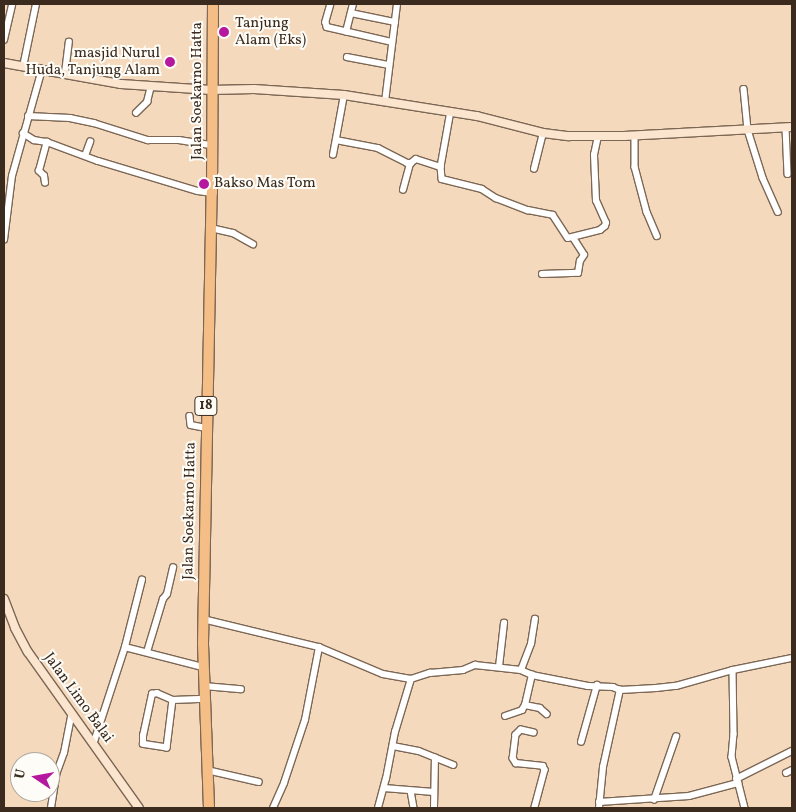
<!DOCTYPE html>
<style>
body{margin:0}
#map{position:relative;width:796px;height:812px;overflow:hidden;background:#f4d9bc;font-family:Vollkorn,serif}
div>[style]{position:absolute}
.roads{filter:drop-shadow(1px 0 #7c6755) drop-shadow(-1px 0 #7c6755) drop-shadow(0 1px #7c6755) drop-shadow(0 -1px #7c6755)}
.street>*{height:5.5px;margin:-2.75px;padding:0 2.75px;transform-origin:2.75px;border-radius:2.75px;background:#fff}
.secondary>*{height:8px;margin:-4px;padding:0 4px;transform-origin:4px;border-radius:4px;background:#fbe5cf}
.highway>*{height:10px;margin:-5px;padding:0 5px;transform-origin:5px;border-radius:5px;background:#f6be87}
.dots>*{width:14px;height:14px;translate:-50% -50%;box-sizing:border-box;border:2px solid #fdfcf7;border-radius:50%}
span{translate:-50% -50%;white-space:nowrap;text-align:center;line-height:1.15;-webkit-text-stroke:4px #fdfcf7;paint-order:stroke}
.shield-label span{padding:1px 4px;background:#fdfcf7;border:1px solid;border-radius:4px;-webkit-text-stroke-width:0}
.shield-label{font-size:14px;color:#3b2a1e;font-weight:700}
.poi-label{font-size:15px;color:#3b2a1e}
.left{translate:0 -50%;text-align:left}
.right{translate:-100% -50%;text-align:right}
.street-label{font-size:15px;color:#3b2a1e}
.frame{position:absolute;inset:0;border:5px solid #3b2a1e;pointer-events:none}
.north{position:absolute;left:10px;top:752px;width:50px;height:50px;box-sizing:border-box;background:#fdfcf7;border:1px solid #afa8a0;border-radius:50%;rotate:282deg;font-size:14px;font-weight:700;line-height:20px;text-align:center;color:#3b2a1e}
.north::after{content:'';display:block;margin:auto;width:18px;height:22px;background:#b5179e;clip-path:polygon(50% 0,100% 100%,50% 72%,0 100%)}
</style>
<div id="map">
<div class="roads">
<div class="street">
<div style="left:331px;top:4px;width:19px;rotate:106deg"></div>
<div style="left:326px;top:22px;width:5px;rotate:79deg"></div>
<div style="left:327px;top:27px;width:67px;rotate:13deg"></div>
<div style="left:351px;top:13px;width:45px;rotate:11.6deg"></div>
<div style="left:346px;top:32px;width:29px;rotate:-76deg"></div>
<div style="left:4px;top:40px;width:37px;rotate:-77deg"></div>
<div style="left:347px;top:57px;width:43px;rotate:10.8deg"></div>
<div style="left:23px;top:67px;width:64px;rotate:-78.3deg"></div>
<div style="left:65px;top:73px;width:31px;rotate:-83deg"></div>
<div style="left:744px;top:89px;width:41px;rotate:84.4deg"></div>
<div style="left:748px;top:130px;width:50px;rotate:72.6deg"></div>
<div style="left:763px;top:178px;width:37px;rotate:66deg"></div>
<div style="left:385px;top:102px;width:99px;rotate:-83deg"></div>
<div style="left:451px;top:111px;width:57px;rotate:100.1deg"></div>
<div style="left:441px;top:167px;width:12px;rotate:85deg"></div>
<div style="left:442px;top:179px;width:41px;rotate:14deg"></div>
<div style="left:482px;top:189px;width:17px;rotate:33deg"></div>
<div style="left:496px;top:198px;width:34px;rotate:21deg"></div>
<div style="left:528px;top:210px;width:25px;rotate:11deg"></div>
<div style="left:553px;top:215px;width:27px;rotate:57deg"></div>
<div style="left:568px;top:238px;width:33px;rotate:-14deg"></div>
<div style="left:600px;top:230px;width:6px;rotate:-39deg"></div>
<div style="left:605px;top:226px;width:3px;rotate:-72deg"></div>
<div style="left:606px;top:223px;width:24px;rotate:-114deg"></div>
<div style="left:596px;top:201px;width:46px;rotate:-92.5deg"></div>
<div style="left:594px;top:155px;width:19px;rotate:-78deg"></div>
<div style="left:136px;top:113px;width:16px;rotate:-45deg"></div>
<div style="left:147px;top:102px;width:16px;rotate:-76deg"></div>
<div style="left:28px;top:116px;width:42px;rotate:2.7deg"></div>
<div style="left:70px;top:118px;width:25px;rotate:12deg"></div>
<div style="left:94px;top:123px;width:57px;rotate:17.5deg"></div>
<div style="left:148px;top:140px;width:31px"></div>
<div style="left:179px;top:140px;width:33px;rotate:9deg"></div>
<div style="left:786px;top:128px;width:46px;rotate:87.5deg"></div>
<div style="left:23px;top:133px;width:13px;rotate:32deg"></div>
<div style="left:34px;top:140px;width:13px;rotate:9deg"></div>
<div style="left:47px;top:142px;width:54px;rotate:20.4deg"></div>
<div style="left:98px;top:161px;width:104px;rotate:16.7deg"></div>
<div style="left:198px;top:191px;width:14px;rotate:8deg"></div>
<div style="left:635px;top:135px;width:32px;rotate:90deg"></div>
<div style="left:635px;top:167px;width:47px;rotate:75.1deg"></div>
<div style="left:647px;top:212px;width:26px;rotate:67deg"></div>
<div style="left:336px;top:140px;width:43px;rotate:10.8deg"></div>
<div style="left:378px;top:148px;width:33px;rotate:27deg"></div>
<div style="left:407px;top:163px;width:4px"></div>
<div style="left:411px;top:163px;width:6px;rotate:-39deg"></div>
<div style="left:416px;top:159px;width:26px;rotate:18deg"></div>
<div style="left:333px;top:155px;width:61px;rotate:-79.6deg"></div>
<div style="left:85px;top:156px;width:15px;rotate:-70deg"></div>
<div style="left:534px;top:169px;width:37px;rotate:-76deg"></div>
<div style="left:45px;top:183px;width:7px;rotate:-98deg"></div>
<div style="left:44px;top:176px;width:7px;rotate:-135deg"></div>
<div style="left:39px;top:171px;width:30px;rotate:-75deg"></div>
<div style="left:403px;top:190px;width:27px;rotate:-75deg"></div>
<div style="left:211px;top:228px;width:23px;rotate:13deg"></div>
<div style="left:233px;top:233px;width:23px;rotate:29deg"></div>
<div style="left:4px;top:240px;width:64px;rotate:-82.9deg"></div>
<div style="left:12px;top:176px;width:111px;rotate:-74.3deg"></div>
<div style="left:542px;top:274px;width:36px;rotate:-2deg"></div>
<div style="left:578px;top:273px;width:12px;rotate:-81deg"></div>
<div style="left:580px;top:261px;width:7px;rotate:-56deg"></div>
<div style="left:584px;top:255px;width:20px;rotate:-123deg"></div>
<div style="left:190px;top:416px;width:9px;rotate:84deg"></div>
<div style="left:191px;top:425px;width:15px;rotate:11deg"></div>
<div style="left:203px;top:619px;width:119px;rotate:13.6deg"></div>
<div style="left:319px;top:647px;width:69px;rotate:22.9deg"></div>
<div style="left:383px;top:674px;width:28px;rotate:10deg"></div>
<div style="left:411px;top:679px;width:20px;rotate:-18deg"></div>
<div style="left:430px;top:673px;width:33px;rotate:-5deg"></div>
<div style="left:463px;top:670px;width:13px;rotate:-23deg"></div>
<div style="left:475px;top:665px;width:46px;rotate:6.2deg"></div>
<div style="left:521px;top:670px;width:12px;rotate:24deg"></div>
<div style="left:532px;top:675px;width:57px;rotate:11.1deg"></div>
<div style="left:588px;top:686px;width:25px;rotate:2deg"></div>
<div style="left:613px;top:687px;width:8px;rotate:23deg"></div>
<div style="left:620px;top:690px;width:36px;rotate:-3deg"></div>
<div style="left:656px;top:688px;width:20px;rotate:-6deg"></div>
<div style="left:676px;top:686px;width:59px;rotate:-15.7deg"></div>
<div style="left:733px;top:670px;width:60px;rotate:-11.5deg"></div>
<div style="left:125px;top:647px;width:69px;rotate:-75.8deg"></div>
<div style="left:147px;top:652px;width:55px;rotate:-73.2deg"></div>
<div style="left:163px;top:599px;width:6px;rotate:-51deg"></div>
<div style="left:167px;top:594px;width:27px;rotate:-77deg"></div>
<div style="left:499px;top:667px;width:44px;rotate:-83.5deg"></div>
<div style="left:521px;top:670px;width:28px;rotate:-69deg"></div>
<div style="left:531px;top:644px;width:25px;rotate:-81deg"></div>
<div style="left:733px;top:670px;width:64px;rotate:89.1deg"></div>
<div style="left:734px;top:734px;width:23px;rotate:95deg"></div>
<div style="left:732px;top:757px;width:53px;rotate:75.7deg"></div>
<div style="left:204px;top:686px;width:37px;rotate:5deg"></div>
<div style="left:173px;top:700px;width:48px;rotate:97.1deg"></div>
<div style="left:167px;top:748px;width:24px;rotate:-171deg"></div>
<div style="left:143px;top:744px;width:8px;rotate:-90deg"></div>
<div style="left:143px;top:736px;width:43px;rotate:-77.9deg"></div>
<div style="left:152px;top:694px;width:5px;rotate:-11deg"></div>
<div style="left:157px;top:693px;width:17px;rotate:24deg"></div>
<div style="left:173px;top:700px;width:32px;rotate:-2deg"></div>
<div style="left:525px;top:705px;width:15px;rotate:11deg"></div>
<div style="left:540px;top:708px;width:9px;rotate:41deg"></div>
<div style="left:505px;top:716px;width:18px;rotate:-19deg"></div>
<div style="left:522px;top:710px;width:6px;rotate:-59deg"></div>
<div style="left:525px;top:705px;width:31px;rotate:-77deg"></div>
<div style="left:534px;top:733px;width:13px;rotate:-167deg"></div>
<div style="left:521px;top:730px;width:7px;rotate:135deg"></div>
<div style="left:516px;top:735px;width:23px;rotate:97deg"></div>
<div style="left:513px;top:758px;width:6px;rotate:59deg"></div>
<div style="left:516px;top:763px;width:27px;rotate:6deg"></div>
<div style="left:543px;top:766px;width:4px;rotate:63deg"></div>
<div style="left:545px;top:770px;width:39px;rotate:105deg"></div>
<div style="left:94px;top:742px;width:100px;rotate:-71.9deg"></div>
<div style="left:125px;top:647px;width:81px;rotate:14.4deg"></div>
<div style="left:581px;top:742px;width:59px;rotate:-74.3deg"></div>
<div style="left:393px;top:746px;width:26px;rotate:11deg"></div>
<div style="left:419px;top:751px;width:37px;rotate:22deg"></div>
<div style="left:207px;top:770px;width:53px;rotate:13deg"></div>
<div style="left:786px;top:773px;width:7px;rotate:-27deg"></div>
<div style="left:736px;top:779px;width:63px;rotate:-26.6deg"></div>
<div style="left:384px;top:788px;width:50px;rotate:4.6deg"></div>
<div style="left:411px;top:791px;width:17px;rotate:80deg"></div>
<div style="left:654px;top:800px;width:67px;rotate:-70.8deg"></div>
<div style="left:599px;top:802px;width:90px;rotate:-3.8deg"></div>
<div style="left:689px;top:796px;width:51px;rotate:-14.9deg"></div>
<div style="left:51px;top:808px;width:36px;rotate:-81deg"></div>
<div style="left:57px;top:772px;width:20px;rotate:-70deg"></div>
<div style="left:64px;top:753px;width:38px;rotate:-79deg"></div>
<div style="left:273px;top:808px;width:27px;rotate:-66deg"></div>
<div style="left:284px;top:783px;width:66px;rotate:-71.6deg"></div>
<div style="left:305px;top:720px;width:74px;rotate:-79.1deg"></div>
<div style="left:378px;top:808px;width:30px;rotate:-75deg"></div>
<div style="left:386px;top:779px;width:48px;rotate:-79.2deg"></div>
<div style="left:395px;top:732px;width:55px;rotate:-73.2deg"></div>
<div style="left:434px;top:808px;width:50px;rotate:-88.9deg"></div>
<div style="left:599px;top:808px;width:41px;rotate:-84.4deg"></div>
<div style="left:603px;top:767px;width:79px;rotate:-77.6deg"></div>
</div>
<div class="secondary">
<div style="left:4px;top:63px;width:119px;rotate:10.2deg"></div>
<div style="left:121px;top:84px;width:90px;rotate:3.8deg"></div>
<div style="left:211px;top:90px;width:43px;rotate:-1.3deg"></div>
<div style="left:254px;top:89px;width:90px;rotate:3.8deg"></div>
<div style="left:344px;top:95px;width:135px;rotate:9deg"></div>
<div style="left:477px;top:116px;width:68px;rotate:14.4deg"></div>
<div style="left:543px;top:133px;width:26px;rotate:7deg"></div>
<div style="left:569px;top:136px;width:55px"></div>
<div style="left:624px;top:136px;width:168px;rotate:-3.1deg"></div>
<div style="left:4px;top:599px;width:31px;rotate:69deg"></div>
<div style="left:15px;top:628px;width:27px;rotate:62deg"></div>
<div style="left:28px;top:652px;width:191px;rotate:54.6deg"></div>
</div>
<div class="highway">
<div style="left:209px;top:808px;width:165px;rotate:-92.1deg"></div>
<div style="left:203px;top:643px;width:450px;rotate:-88.9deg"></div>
<div style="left:212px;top:193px;width:189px;rotate:-89.7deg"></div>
</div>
</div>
<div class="dots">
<div style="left:224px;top:32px;background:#b5179e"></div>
<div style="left:170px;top:62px;background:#b5179e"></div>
<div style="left:204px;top:184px;background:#b5179e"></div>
</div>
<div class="shield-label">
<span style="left:206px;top:406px">18</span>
</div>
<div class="poi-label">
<span class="left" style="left:235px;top:32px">Tanjung<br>Alam (Eks)</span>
<span class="right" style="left:160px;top:62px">masjid Nurul<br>Huda, Tanjung Alam</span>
<span class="left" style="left:214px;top:184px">Bakso Mas Tom</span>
</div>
<div class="street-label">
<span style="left:198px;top:91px;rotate:-90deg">Jalan Soekarno Hatta</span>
<span style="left:190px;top:511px;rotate:-89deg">Jalan Soekarno Hatta</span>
<span style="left:78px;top:698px;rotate:54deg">Jalan Limo Balai</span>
</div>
<div class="frame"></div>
<div class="north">U</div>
</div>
